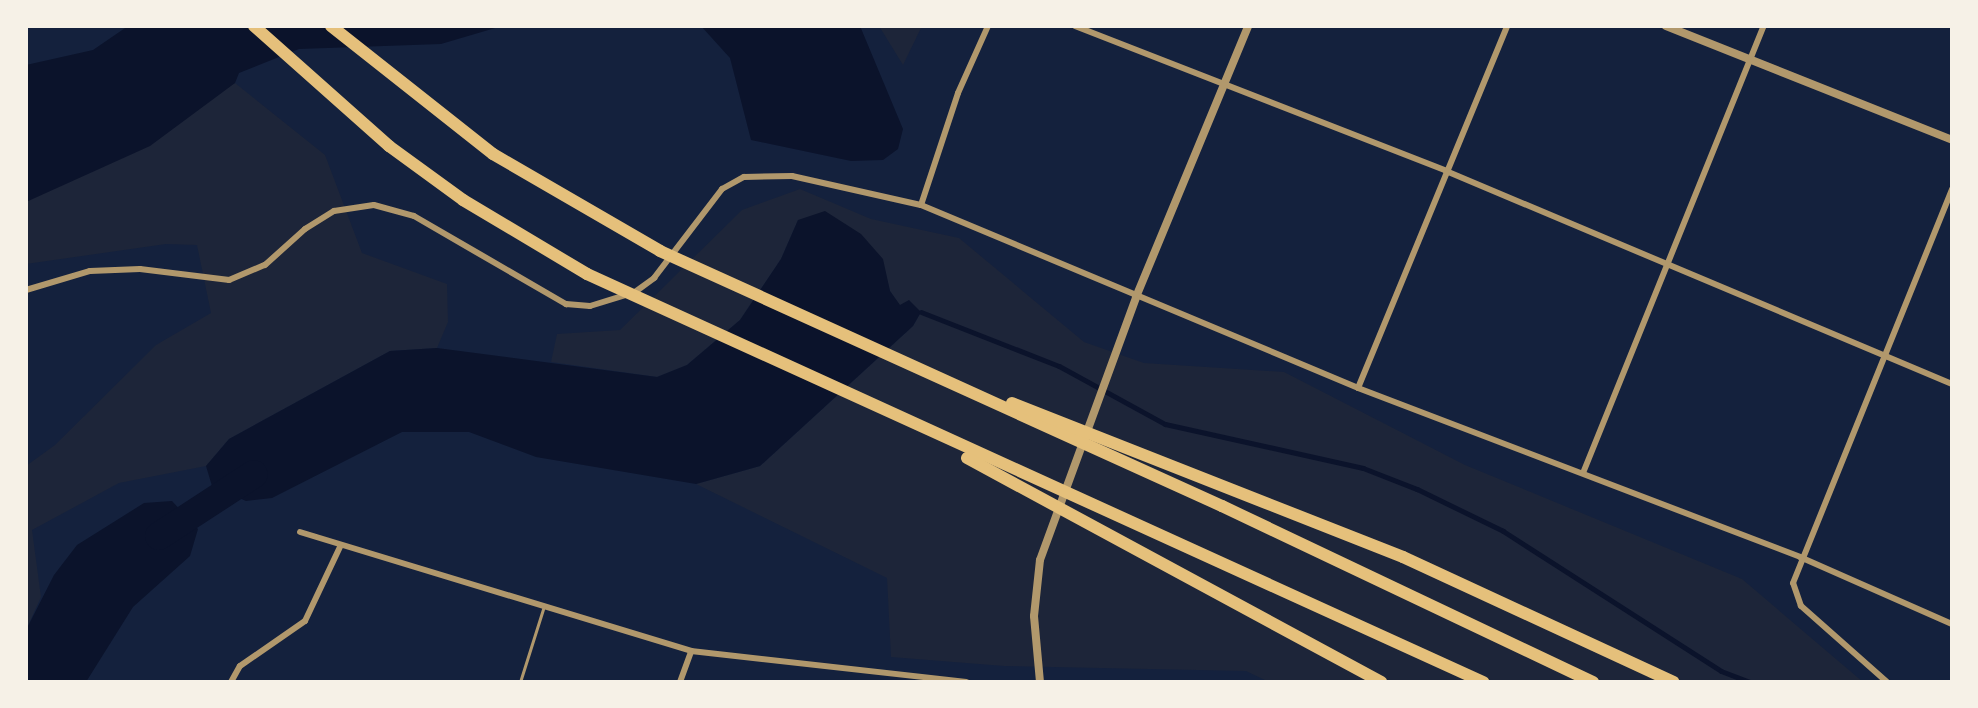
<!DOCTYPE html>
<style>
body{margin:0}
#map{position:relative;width:1978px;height:708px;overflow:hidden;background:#14213d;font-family:Figtree,sans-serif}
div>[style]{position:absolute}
.green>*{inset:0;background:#1d2539}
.water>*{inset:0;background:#0b132b}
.stream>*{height:5px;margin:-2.5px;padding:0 2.5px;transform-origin:2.5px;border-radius:2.5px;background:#0b132b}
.river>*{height:28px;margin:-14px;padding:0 14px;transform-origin:14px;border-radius:14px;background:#0b132b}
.service>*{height:3px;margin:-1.5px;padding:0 1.5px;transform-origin:1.5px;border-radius:1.5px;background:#b1986c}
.minor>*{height:6px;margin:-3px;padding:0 3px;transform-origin:3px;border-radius:3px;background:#b1986c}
.tertiary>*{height:8px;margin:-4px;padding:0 4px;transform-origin:4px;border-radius:4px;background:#b1986c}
.motorway>*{height:12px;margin:-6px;padding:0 6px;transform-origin:6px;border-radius:6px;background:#e5c07b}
span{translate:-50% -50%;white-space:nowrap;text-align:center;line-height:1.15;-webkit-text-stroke:8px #f6f1e7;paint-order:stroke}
.frame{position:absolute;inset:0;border:28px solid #f6f1e7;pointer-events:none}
</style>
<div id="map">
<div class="green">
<div style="clip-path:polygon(879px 26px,922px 26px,903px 65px)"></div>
<div style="clip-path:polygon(235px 83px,325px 155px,362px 253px,447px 284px,448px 322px,437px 348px,390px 351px,229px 439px,206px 466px,119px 483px,32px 530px,41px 597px,26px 630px,26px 466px,55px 445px,156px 345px,211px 313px,197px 245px,166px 244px,26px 264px,26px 202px)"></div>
<div style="clip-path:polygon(800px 189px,871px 219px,959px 238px,1084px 342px,1144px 363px,1284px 372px,1465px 465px,1742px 579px,1863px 682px,1269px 682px,1246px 671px,1004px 666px,891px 657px,887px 578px,696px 484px,760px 466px,913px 326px,921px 312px,900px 306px,890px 291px,882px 259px,798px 220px,781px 259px,740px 320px,687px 365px,657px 377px,551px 362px,557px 334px,620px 330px,742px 210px)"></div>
</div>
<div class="water">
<div style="clip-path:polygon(128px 26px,502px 26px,441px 44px,299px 49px,239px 73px,235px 83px,150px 146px,26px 202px,26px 65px,93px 50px)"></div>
<div style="clip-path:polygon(701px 26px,860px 26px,903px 129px,898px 149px,883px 160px,851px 161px,751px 140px,730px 58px)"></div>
<div style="clip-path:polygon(825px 211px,861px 234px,883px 259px,890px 291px,900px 305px,909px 300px,921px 312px,913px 326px,760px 466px,696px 484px,536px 457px,469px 432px,402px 432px,272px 498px,246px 501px,212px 486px,206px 466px,229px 439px,390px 351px,437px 348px,657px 377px,687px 365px,740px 320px,781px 259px,798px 220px)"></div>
<div style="clip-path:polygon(172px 501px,198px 529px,190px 556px,133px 607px,86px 682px,26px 682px,26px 630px,54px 575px,77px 545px,144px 503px)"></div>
</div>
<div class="stream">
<div style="left:921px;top:312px;width:148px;rotate:21.4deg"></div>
<div style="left:1059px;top:366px;width:121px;rotate:28.7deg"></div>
<div style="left:1165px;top:424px;width:203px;rotate:12.5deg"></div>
<div style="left:1363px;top:468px;width:58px;rotate:21.3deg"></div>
<div style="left:1417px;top:489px;width:96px;rotate:26deg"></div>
<div style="left:1503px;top:531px;width:259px;rotate:32.7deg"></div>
<div style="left:1721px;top:671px;width:31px;rotate:21deg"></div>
</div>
<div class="river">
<div style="left:159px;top:536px;width:113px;rotate:-33.1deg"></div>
</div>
<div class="service">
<div style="left:520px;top:682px;width:80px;rotate:-72.5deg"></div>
</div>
<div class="minor">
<div style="left:1075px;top:26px;width:398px;rotate:21.3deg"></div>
<div style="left:1446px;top:171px;width:549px;rotate:22.83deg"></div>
<div style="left:921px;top:205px;width:118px;rotate:-71.7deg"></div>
<div style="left:958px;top:93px;width:73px;rotate:-65.9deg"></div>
<div style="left:26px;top:290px;width:67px;rotate:-16.5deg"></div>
<div style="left:90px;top:271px;width:50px;rotate:-2.3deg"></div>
<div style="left:140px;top:269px;width:90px;rotate:7deg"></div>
<div style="left:229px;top:280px;width:39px;rotate:-23deg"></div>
<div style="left:265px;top:265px;width:54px;rotate:-42deg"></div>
<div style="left:305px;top:229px;width:34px;rotate:-32deg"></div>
<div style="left:334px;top:211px;width:40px;rotate:-8.5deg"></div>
<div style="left:374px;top:205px;width:41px;rotate:15.4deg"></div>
<div style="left:414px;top:216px;width:176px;rotate:30.1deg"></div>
<div style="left:566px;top:304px;width:24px;rotate:5deg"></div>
<div style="left:590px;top:306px;width:47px;rotate:-17.3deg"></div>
<div style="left:635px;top:292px;width:24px;rotate:-36deg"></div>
<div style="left:654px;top:278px;width:112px;rotate:-52.6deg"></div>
<div style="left:722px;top:189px;width:25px;rotate:-29deg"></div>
<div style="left:744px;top:177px;width:48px;rotate:-1.2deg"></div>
<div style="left:792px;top:176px;width:132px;rotate:12.7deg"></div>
<div style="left:921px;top:205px;width:474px;rotate:22.7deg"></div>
<div style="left:1358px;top:388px;width:473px;rotate:20.9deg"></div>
<div style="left:1800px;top:557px;width:166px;rotate:23.8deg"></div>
<div style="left:1358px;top:388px;width:391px;rotate:-67.6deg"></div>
<div style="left:1583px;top:473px;width:482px;rotate:-68deg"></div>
<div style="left:300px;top:532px;width:409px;rotate:16.9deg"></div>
<div style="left:691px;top:651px;width:277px;rotate:6.4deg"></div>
<div style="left:231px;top:682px;width:18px;rotate:-61deg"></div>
<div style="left:240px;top:666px;width:79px;rotate:-34.7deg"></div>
<div style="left:305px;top:621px;width:84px;rotate:-64.7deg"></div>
<div style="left:680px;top:682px;width:33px;rotate:-70deg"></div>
<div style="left:1887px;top:682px;width:115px;rotate:-138.5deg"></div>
<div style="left:1801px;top:606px;width:24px;rotate:-109deg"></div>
<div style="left:1793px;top:583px;width:425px;rotate:-68deg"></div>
</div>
<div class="tertiary">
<div style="left:1666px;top:26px;width:308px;rotate:21.7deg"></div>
<div style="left:1040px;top:682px;width:66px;rotate:-95.2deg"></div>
<div style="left:1034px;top:616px;width:56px;rotate:-83.9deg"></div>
<div style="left:1040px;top:560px;width:280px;rotate:-69.9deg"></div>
<div style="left:1136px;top:297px;width:293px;rotate:-67.5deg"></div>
</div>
<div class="motorway">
<div style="left:254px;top:26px;width:181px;rotate:41.6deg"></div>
<div style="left:389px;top:146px;width:92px;rotate:36.1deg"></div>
<div style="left:463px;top:200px;width:144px;rotate:30.8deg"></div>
<div style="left:587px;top:274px;width:985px;rotate:24.48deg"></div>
<div style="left:331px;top:26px;width:206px;rotate:38.3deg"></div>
<div style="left:493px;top:154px;width:193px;rotate:30.1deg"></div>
<div style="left:660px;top:251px;width:617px;rotate:24.41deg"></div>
<div style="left:1222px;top:506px;width:411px;rotate:25.4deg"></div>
<div style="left:1012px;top:403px;width:420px;rotate:21.5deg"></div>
<div style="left:1403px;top:557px;width:298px;rotate:24.8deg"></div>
<div style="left:967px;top:458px;width:471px;rotate:28.4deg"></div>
</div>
<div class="frame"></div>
</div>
